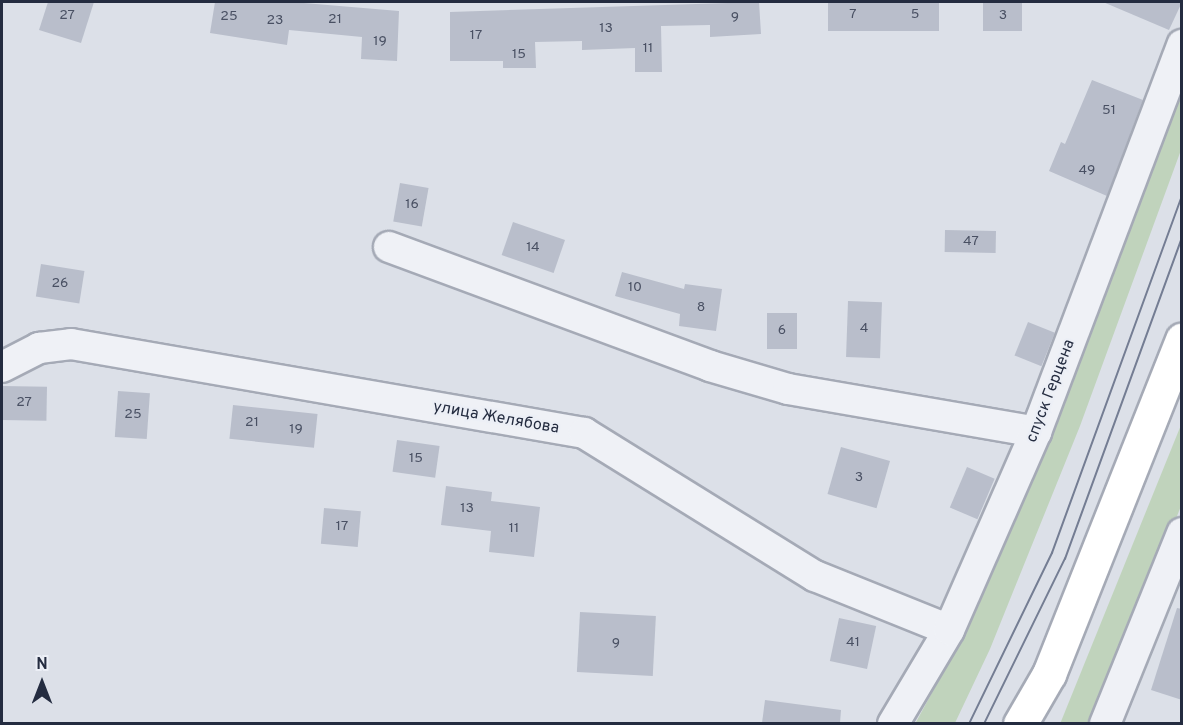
<!DOCTYPE html>
<meta charset="utf-8">
<style>
body{margin:0}
#map{position:relative;width:1183px;height:725px;overflow:hidden;background:#dce0e8;font-family:Overpass,sans-serif}
div>[style]{position:absolute}
.green>*{inset:0;background:#c0d3bc}
.building>*{inset:0;background:#b9becb;transform-origin:0 0}
.roads{filter:drop-shadow(2px 0 #a5aab6) drop-shadow(-2px 0 #a5aab6) drop-shadow(0 2px #a5aab6) drop-shadow(0 -2px #a5aab6)}
.minor>*{height:30px;margin:-15px;padding:0 15px;transform-origin:15px;border-radius:15px;background:#eff1f6}
.major>*{height:33px;margin:-16.5px;padding:0 16.5px;transform-origin:16.5px;border-radius:16.5px;background:#fff}
.tram>*{height:1.5px;margin:-0.75px;padding:0 0.75px;transform-origin:0.75px;border-radius:0.75px;background:#747d93}
span{translate:-50% -50%;white-space:nowrap;text-align:center;line-height:1.15;-webkit-text-stroke:4.5px #eceff6;paint-order:stroke}
.number-label{font-size:14px;color:#495063}
.number-label span{-webkit-text-stroke-width:0}
.street-label{font-size:16px;color:#242c40}
.frame{position:absolute;inset:0;border:3px solid #242c40;pointer-events:none}
.north{position:absolute;left:12px;top:653px;width:60px;height:60px;-webkit-text-stroke:4px #eceff6;paint-order:stroke;rotate:0deg;font-size:16px;font-weight:700;line-height:24px;text-align:center;color:#242c40}
.north::after{content:'';display:block;margin:auto;width:21px;height:27px;background:#242c40;clip-path:polygon(50% 0,100% 100%,50% 72%,0 100%)}
</style>
<div id="map">
<div class="green">
<div style="clip-path:polygon(1181px 69px,1181px 150px,1080px 426px,990px 649px,955px 723px,915px 724px,968px 626px,1049px 427px)"></div>
<div style="clip-path:polygon(1181px 425px,1181px 506px,1095px 723px,1060px 724px)"></div>
</div>
<div class="building">
<div style="clip-path:polygon(48px 2px,94px 2px,81px 43px,39px 30px)"></div>
<div style="clip-path:polygon(215px 2px,292px 2px,399px 11px,397px 61px,361px 59px,362px 37px,289px 30px,287px 45px,210px 33px)"></div>
<div style="clip-path:polygon(759px 2px,761px 34px,710px 37px,710px 25px,661px 26px,662px 72px,635px 72px,635px 48px,582px 50px,582px 41px,535px 42px,536px 68px,503px 68px,503px 61px,450px 61px,450px 12px)"></div>
<div style="left:828px;top:2px;width:111px;height:29px"></div>
<div style="left:983px;top:2px;width:39px;height:29px"></div>
<div style="clip-path:polygon(1103px 2px,1182px 2px,1169px 30px)"></div>
<div style="clip-path:polygon(1092px 80px,1143px 100px,1107px 196px,1049px 171px,1061px 142px,1065px 144px)"></div>
<div style="left:400px;top:183px;width:29px;height:39px;rotate:10deg"></div>
<div style="left:513px;top:222px;width:55px;height:35px;rotate:19deg"></div>
<div style="left:945px;top:230px;width:51px;height:22px;rotate:1deg"></div>
<div style="left:41px;top:264px;width:44px;height:33px;rotate:9deg"></div>
<div style="clip-path:polygon(622px 272px,684px 289px,685px 284px,722px 289px,716px 331px,679px 326px,680px 314px,615px 296px)"></div>
<div style="left:848px;top:301px;width:34px;height:56px;rotate:2deg"></div>
<div style="left:767px;top:313px;width:30px;height:36px"></div>
<div style="left:1028px;top:322px;width:29px;height:36px;rotate:22deg"></div>
<div style="left:2px;top:386px;width:45px;height:34px;rotate:1deg"></div>
<div style="left:118px;top:391px;width:32px;height:46px;rotate:4deg"></div>
<div style="left:233px;top:405px;width:85px;height:34px;rotate:6deg"></div>
<div style="left:397px;top:440px;width:43px;height:32px;rotate:8deg"></div>
<div style="left:841px;top:447px;width:51px;height:49px;rotate:16deg"></div>
<div style="left:967px;top:467px;width:30px;height:44px;rotate:23deg"></div>
<div style="clip-path:polygon(446px 486px,492px 492px,491px 501px,540px 507px,534px 557px,489px 552px,491px 531px,441px 525px)"></div>
<div style="left:324px;top:508px;width:37px;height:36px;rotate:5deg"></div>
<div style="clip-path:polygon(1177px 608px,1182px 609px,1182px 700px,1151px 690px)"></div>
<div style="left:580px;top:612px;width:76px;height:60px;rotate:3deg"></div>
<div style="left:839px;top:618px;width:38px;height:44px;rotate:12deg"></div>
<div style="clip-path:polygon(765px 700px,841px 710px,840px 723px,762px 723px)"></div>
</div>
<div class="roads">
<div class="minor">
<div style="left:389px;top:247px;width:342px;rotate:20.3deg"></div>
<div style="left:710px;top:366px;width:81px;rotate:16.4deg"></div>
<div style="left:788px;top:389px;width:252px;rotate:9.8deg"></div>
<div style="left:2px;top:367px;width:42px;rotate:-27.2deg"></div>
<div style="left:39px;top:348px;width:32px;rotate:-7deg"></div>
<div style="left:71px;top:344px;width:521px;rotate:9.84deg"></div>
<div style="left:584px;top:433px;width:272px;rotate:31.8deg"></div>
<div style="left:815px;top:576px;width:144px;rotate:21.9deg"></div>
<div style="left:893px;top:724px;width:109px;rotate:-59.2deg"></div>
<div style="left:949px;top:630px;width:216px;rotate:-66.3deg"></div>
<div style="left:1036px;top:432px;width:414px;rotate:-69.3deg"></div>
<div style="left:1105px;top:724px;width:206px;rotate:-68deg"></div>
</div>
<div class="major">
<div style="left:1020px;top:724px;width:58px;rotate:-59.9deg"></div>
<div style="left:1049px;top:674px;width:360px;rotate:-68.3deg"></div>
</div>
</div>
<div class="tram">
<div style="left:969px;top:724px;width:190px;rotate:-64.1deg"></div>
<div style="left:1052px;top:553px;width:380px;rotate:-70deg"></div>
<div style="left:984px;top:724px;width:184px;rotate:-63.9deg"></div>
<div style="left:1065px;top:559px;width:343px;rotate:-70deg"></div>
</div>
<div class="number-label">
<span style="left:853px;top:15px">7</span>
<span style="left:915px;top:15px">5</span>
<span style="left:67px;top:16px">27</span>
<span style="left:1003px;top:16px">3</span>
<span style="left:229px;top:17px">25</span>
<span style="left:735px;top:18px">9</span>
<span style="left:335px;top:20px">21</span>
<span style="left:275px;top:21px">23</span>
<span style="left:606px;top:29px">13</span>
<span style="left:476px;top:36px">17</span>
<span style="left:380px;top:42px">19</span>
<span style="left:648px;top:49px">11</span>
<span style="left:519px;top:55px">15</span>
<span style="left:1109px;top:111px">51</span>
<span style="left:1087px;top:171px">49</span>
<span style="left:412px;top:205px">16</span>
<span style="left:971px;top:242px">47</span>
<span style="left:533px;top:248px">14</span>
<span style="left:60px;top:284px">26</span>
<span style="left:635px;top:288px">10</span>
<span style="left:701px;top:308px">8</span>
<span style="left:864px;top:329px">4</span>
<span style="left:782px;top:331px">6</span>
<span style="left:24px;top:403px">27</span>
<span style="left:133px;top:415px">25</span>
<span style="left:252px;top:423px">21</span>
<span style="left:296px;top:430px">19</span>
<span style="left:416px;top:459px">15</span>
<span style="left:859px;top:478px">3</span>
<span style="left:467px;top:509px">13</span>
<span style="left:342px;top:527px">17</span>
<span style="left:514px;top:529px">11</span>
<span style="left:853px;top:643px">41</span>
<span style="left:616px;top:644px">9</span>
</div>
<div class="street-label">
<span style="left:1051px;top:391px;rotate:-69deg">спуск Герцена</span>
<span style="left:496px;top:418px;rotate:10deg">улица Желябова</span>
</div>
<div class="frame"></div>
<div class="north">N</div>
</div>
